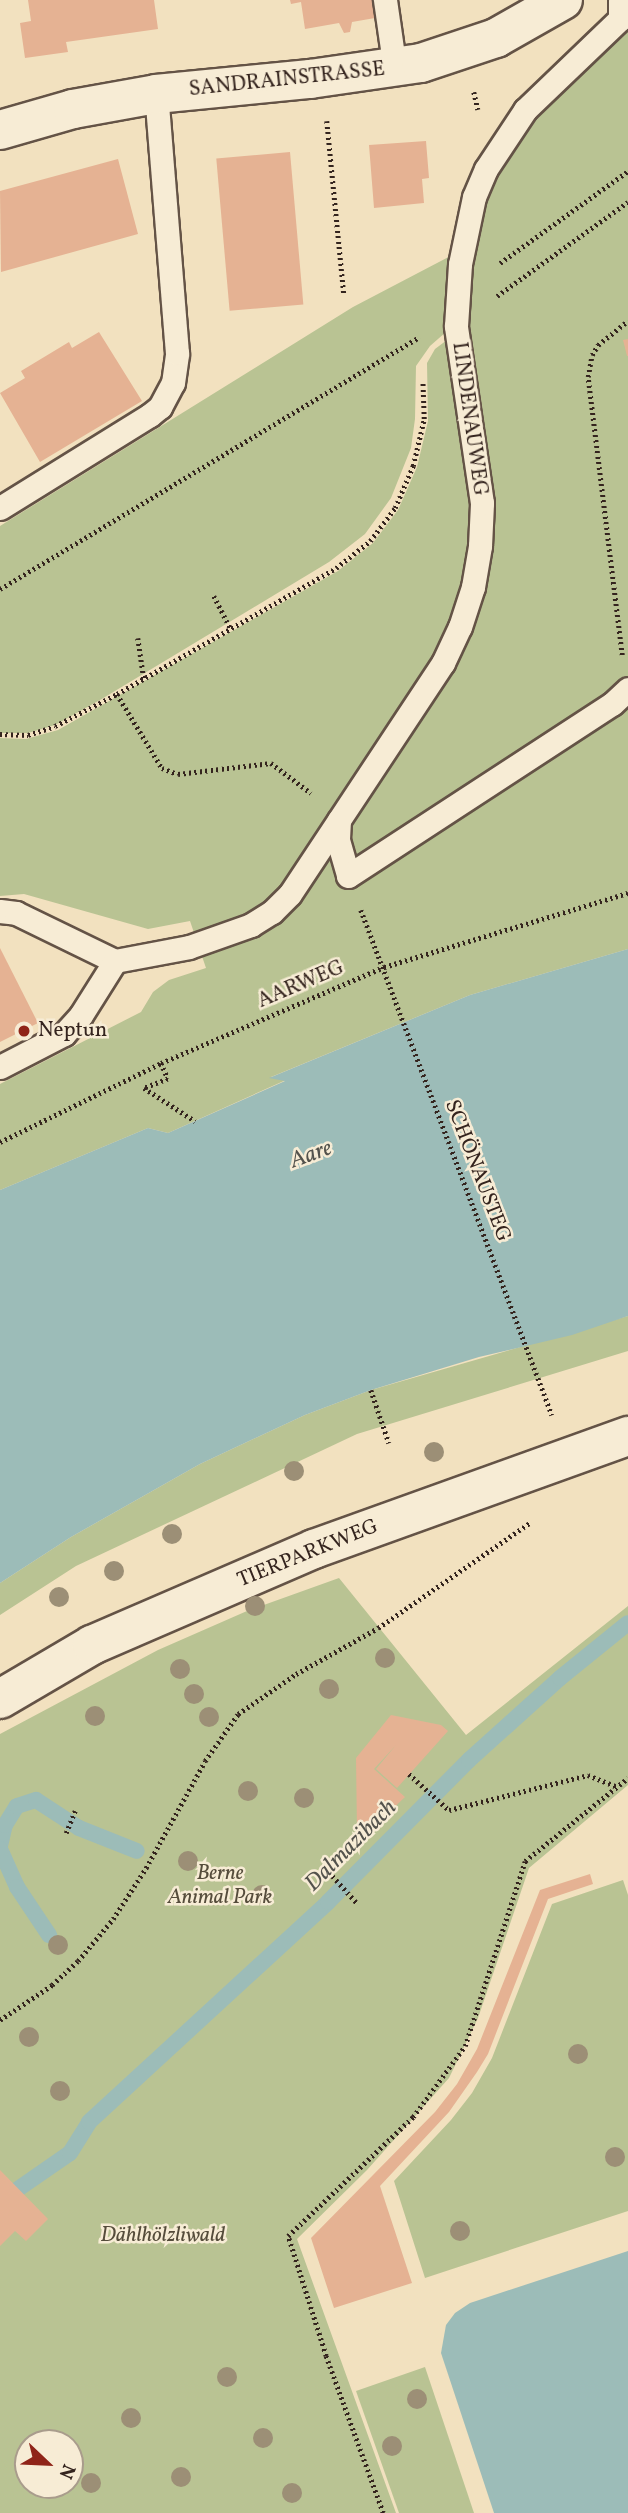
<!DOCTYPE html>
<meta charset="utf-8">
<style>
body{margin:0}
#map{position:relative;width:628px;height:2513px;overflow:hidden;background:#f2e1bf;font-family:Vollkorn,serif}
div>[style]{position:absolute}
.green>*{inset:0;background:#b9c393}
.water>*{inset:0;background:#9cbcb8}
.stream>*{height:16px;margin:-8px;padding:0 8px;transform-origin:8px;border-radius:8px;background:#9cbcb8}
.building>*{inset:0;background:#e5b293;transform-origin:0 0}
.path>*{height:4.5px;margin-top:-2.25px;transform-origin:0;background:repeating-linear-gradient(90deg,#34241e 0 2px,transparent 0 5.5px)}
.roads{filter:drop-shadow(2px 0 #645346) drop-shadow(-2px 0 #645346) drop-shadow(0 2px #645346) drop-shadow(0 -2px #645346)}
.service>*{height:23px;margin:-11.5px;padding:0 11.5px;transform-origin:11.5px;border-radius:11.5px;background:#f7ecd5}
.minor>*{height:38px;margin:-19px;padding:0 19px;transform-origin:19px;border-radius:19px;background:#f7ecd5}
.trees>*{width:20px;height:20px;margin:-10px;border-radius:50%;background:#9c8f76}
.dots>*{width:19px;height:19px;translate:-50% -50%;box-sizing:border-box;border:4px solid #f7ecd5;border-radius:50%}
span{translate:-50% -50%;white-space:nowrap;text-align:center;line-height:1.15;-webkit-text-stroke:5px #f7ecd5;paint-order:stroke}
.street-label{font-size:21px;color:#34241e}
.poi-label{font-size:21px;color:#34241e}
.left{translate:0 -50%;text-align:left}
.park-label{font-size:21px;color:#554c3b;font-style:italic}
.water-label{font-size:23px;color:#53524c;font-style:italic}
.north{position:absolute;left:14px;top:2429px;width:70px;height:70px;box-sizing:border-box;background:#f7ecd5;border:2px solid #a99c8c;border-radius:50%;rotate:113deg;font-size:19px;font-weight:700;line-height:28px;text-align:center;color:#34241e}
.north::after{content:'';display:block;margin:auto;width:24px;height:32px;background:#8f2418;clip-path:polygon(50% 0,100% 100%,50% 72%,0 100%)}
</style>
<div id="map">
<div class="green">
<div style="clip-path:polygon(628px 0,628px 949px,470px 995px,271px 1077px,286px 1080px,168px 1133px,148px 1128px,0 1190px,0 1084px,141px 1012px,153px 992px,169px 980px,206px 968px,190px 921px,148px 929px,24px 894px,0 896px,0 738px,26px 739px,58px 730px,338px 571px,373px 543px,398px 510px,417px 467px,428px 421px,427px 363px,435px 349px,467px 325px,464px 297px,489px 171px)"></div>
<div style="clip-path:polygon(460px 251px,454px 325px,430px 346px,416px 366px,415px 419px,411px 448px,391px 498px,365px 534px,329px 562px,100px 700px,55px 725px,28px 733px,0 733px,0 526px,353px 307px)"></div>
<div style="clip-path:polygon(628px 1316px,628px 1351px,357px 1434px,76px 1566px,0 1615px,0 1583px,71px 1537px,200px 1464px,305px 1415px,371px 1390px)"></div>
<div style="clip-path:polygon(evenodd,339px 1578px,466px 1735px,628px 1606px,628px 1785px,529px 1868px,478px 2018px,449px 2078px,367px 2170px,297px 2239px,396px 2513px,0 2513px,0 1734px,158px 1650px,247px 1611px,339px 1578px,28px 2443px,70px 2443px,70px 2485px,28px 2485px,28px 2443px)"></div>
<div style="clip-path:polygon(623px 1880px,628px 1895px,628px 2211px,425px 2278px,394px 2181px,451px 2120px,472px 2093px,492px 2058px,552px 1904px)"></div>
<div style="clip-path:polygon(425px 2367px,474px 2513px,399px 2513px,356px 2391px)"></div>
</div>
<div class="water">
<div style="clip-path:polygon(628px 949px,628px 1316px,572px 1335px,479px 1357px,371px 1390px,305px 1415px,200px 1464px,71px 1537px,0 1583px,0 1190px,148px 1128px,168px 1133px,285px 1081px,269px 1078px,470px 995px)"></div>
<div style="clip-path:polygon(628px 2251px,628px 2513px,494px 2513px,441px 2353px,446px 2325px,455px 2313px,470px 2303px)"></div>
</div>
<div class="stream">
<div style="left:0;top:1846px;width:22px;rotate:-77deg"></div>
<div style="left:5px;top:1825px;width:22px;rotate:-58deg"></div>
<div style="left:17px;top:1806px;width:20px;rotate:-18deg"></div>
<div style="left:36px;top:1800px;width:51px;rotate:33.1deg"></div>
<div style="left:79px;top:1828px;width:62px;rotate:21.6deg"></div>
<div style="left:0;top:1849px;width:42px;rotate:65.9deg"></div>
<div style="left:17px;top:1887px;width:58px;rotate:56.3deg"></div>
<div style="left:18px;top:2189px;width:63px;rotate:-34.7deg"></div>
<div style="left:70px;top:2153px;width:36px;rotate:-58deg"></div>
<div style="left:89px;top:2122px;width:325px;rotate:-42.6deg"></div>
<div style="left:328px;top:1902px;width:200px;rotate:-45.2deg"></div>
<div style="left:469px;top:1760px;width:122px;rotate:-42deg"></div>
<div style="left:560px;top:1678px;width:87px;rotate:-39deg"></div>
</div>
<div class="building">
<div style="clip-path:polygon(28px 0,154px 0,158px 29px,66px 42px,68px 52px,25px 58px,20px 23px,31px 21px)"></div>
<div style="clip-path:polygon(290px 0,372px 0,375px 18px,352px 22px,350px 32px,344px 33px,339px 23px,305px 29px,301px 2px,291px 4px)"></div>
<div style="clip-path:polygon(426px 141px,429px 178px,422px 179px,424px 203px,374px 208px,369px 145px)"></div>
<div style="left:290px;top:152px;width:153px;height:74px;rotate:85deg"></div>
<div style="clip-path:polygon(118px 159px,138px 234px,1px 272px,0 191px)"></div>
<div style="clip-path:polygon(99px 332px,142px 401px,40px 462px,0 393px,25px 378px,21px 371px,69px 342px,72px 348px)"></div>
<div style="clip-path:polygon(628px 339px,628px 356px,627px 356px,623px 340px)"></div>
<div style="clip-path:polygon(0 948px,38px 1023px,0 1042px)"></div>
<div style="clip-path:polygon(391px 1715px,441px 1725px,448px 1731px,397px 1788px,376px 1769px,396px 1745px,374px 1769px,405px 1797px,362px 1838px,357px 1832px,356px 1758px)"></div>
<div style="clip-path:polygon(590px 1874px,593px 1884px,548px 1899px,488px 2054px,477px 2072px,449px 2112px,380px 2186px,412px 2283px,334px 2308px,311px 2238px,435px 2112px,457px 2084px,477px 2049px,540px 1890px)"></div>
<div style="clip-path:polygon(0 2170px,48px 2219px,26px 2241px,15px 2231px,0 2246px)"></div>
</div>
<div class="path">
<div style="left:474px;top:92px;width:18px;rotate:77deg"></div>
<div style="left:327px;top:121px;width:174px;rotate:84.4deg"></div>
<div style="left:500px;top:263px;width:158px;rotate:-35.7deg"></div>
<div style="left:497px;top:296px;width:161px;rotate:-35.7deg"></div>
<div style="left:0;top:589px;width:489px;rotate:-31deg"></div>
<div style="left:214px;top:596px;width:38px;rotate:63deg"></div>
<div style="left:138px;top:638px;width:41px;rotate:81.7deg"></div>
<div style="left:622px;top:655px;width:280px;rotate:-97deg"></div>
<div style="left:588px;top:377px;width:22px;rotate:-80deg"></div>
<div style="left:592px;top:355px;width:12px;rotate:-59deg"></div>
<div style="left:598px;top:345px;width:38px;rotate:-39deg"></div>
<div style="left:117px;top:694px;width:87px;rotate:58.7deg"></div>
<div style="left:162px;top:768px;width:17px;rotate:21deg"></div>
<div style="left:178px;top:774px;width:94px;rotate:-6.7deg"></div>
<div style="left:271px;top:763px;width:50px;rotate:36.9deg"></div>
<div style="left:0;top:734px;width:28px;rotate:2deg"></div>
<div style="left:28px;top:735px;width:28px;rotate:-18deg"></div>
<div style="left:55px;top:726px;width:70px;rotate:-27.3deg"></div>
<div style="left:117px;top:694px;width:253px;rotate:-29.9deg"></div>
<div style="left:336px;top:568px;width:43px;rotate:-38.5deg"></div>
<div style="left:370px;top:541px;width:41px;rotate:-52.9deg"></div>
<div style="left:395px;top:508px;width:46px;rotate:-66.8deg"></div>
<div style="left:413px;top:466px;width:48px;rotate:-76.8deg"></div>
<div style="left:424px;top:419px;width:36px;rotate:-92deg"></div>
<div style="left:361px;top:910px;width:540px;rotate:69.28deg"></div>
<div style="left:161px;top:1063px;width:17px;rotate:66deg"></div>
<div style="left:168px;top:1079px;width:26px;rotate:159deg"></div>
<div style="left:144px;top:1088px;width:61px;rotate:32.9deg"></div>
<div style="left:0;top:1142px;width:179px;rotate:-26.1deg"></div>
<div style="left:161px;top:1063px;width:243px;rotate:-23.3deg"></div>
<div style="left:384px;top:967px;width:255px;rotate:-16.9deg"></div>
<div style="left:371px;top:1390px;width:56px;rotate:71.2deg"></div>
<div style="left:409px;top:1774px;width:54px;rotate:42deg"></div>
<div style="left:449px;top:1810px;width:143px;rotate:-14.1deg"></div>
<div style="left:588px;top:1775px;width:31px;rotate:22deg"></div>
<div style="left:66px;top:1833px;width:24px;rotate:-68deg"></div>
<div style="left:329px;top:1872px;width:42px;rotate:47.9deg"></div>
<div style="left:0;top:2020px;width:63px;rotate:-33.9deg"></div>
<div style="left:52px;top:1985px;width:35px;rotate:-43deg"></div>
<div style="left:78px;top:1961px;width:55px;rotate:-50.2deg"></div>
<div style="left:113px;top:1919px;width:61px;rotate:-57.1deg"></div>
<div style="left:146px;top:1868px;width:122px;rotate:-61.1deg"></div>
<div style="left:205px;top:1761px;width:57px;rotate:-54.9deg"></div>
<div style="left:238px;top:1714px;width:70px;rotate:-34.6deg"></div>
<div style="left:296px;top:1674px;width:94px;rotate:-29.3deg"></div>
<div style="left:378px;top:1628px;width:186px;rotate:-34.7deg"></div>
<div style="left:383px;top:2513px;width:167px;rotate:-110deg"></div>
<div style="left:326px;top:2356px;width:126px;rotate:-107.6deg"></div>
<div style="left:288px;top:2236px;width:173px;rotate:-43.6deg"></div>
<div style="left:413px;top:2117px;width:88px;rotate:-53.8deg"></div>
<div style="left:465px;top:2046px;width:194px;rotate:-72deg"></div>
<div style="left:525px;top:1861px;width:132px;rotate:-38.9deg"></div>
</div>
<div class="roads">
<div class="service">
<div style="left:385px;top:0;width:70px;rotate:81.8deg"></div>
<div style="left:0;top:508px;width:176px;rotate:-31.8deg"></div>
<div style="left:150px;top:415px;width:13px;rotate:-39deg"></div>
<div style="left:160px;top:407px;width:27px;rotate:-62deg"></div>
<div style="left:173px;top:383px;width:30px;rotate:-82deg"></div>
<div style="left:177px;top:353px;width:260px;rotate:-94.6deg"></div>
<div style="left:339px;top:820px;width:20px;rotate:93deg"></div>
<div style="left:338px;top:840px;width:37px;rotate:74deg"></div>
<div style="left:348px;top:876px;width:315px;rotate:-33.1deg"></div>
<div style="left:612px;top:704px;width:22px;rotate:-43deg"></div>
<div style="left:0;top:911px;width:16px;rotate:7deg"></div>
<div style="left:16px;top:913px;width:110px;rotate:25.9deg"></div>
<div style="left:115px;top:961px;width:75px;rotate:-10.7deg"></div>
<div style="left:189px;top:947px;width:66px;rotate:-19.5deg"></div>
<div style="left:251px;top:925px;width:25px;rotate:-32deg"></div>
<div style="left:272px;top:912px;width:25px;rotate:-45deg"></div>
<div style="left:290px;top:894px;width:277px;rotate:-56.5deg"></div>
<div style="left:443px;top:663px;width:40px;rotate:-65deg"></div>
<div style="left:460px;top:627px;width:42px;rotate:-72deg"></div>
<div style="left:473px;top:587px;width:42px;rotate:-80.3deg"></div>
<div style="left:480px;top:546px;width:43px;rotate:-87.3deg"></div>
<div style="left:482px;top:503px;width:179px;rotate:-98.4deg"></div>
<div style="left:456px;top:326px;width:62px;rotate:-86.3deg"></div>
<div style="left:460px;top:264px;width:68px;rotate:-78.2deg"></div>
<div style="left:474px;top:197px;width:30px;rotate:-67deg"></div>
<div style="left:486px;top:169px;width:71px;rotate:-56.5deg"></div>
<div style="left:525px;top:110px;width:132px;rotate:-43.8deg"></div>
<div style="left:620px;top:19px;width:19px;rotate:-90deg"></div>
<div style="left:0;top:1067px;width:72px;rotate:-27.3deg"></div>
<div style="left:64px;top:1034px;width:25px;rotate:-48deg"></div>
<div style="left:81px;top:1015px;width:64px;rotate:-57.8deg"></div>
</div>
<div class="minor">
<div style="left:0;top:130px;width:76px;rotate:-16deg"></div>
<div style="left:73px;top:109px;width:84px;rotate:-10.2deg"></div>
<div style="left:156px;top:94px;width:155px;rotate:-5.6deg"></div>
<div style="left:310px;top:79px;width:112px;rotate:-8.2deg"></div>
<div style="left:421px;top:63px;width:79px;rotate:-18.4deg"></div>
<div style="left:496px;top:38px;width:77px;rotate:-29.6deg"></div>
<div style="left:0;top:1699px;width:107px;rotate:-30.4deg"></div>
<div style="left:92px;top:1645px;width:242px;rotate:-23.4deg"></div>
<div style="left:314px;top:1549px;width:334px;rotate:-19.8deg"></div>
</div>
</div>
<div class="trees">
<div style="left:434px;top:1452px"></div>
<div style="left:294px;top:1471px"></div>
<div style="left:172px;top:1534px"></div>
<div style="left:114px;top:1571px"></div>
<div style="left:59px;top:1597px"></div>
<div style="left:255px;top:1606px"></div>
<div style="left:385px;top:1658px"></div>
<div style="left:180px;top:1669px"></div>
<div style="left:329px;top:1689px"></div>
<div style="left:194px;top:1694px"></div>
<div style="left:95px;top:1716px"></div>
<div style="left:209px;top:1717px"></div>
<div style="left:248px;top:1791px"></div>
<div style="left:304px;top:1798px"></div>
<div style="left:188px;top:1861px"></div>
<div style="left:262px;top:1895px"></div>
<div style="left:58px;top:1945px"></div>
<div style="left:29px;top:2037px"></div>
<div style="left:578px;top:2054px"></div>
<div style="left:60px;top:2091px"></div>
<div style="left:615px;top:2157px"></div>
<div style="left:460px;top:2231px"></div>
<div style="left:227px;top:2377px"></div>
<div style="left:417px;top:2399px"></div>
<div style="left:131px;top:2418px"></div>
<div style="left:263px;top:2438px"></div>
<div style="left:392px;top:2446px"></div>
<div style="left:181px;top:2477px"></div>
<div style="left:91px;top:2483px"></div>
<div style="left:292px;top:2493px"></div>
</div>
<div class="dots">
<div style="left:24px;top:1031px;background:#8f2418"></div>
</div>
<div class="street-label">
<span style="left:287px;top:80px;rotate:-6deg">SANDRAINSTRASSE</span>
<span style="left:469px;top:419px;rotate:82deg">LINDENAUWEG</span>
<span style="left:301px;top:985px;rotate:-23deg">AARWEG</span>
<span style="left:477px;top:1171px;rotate:69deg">SCHÖNAUSTEG</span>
<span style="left:308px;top:1554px;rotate:-22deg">TIERPARKWEG</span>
</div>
<div class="poi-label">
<span class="left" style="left:38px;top:1031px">Neptun</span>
</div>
<div class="park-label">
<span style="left:220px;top:1886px">Berne<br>Animal Park</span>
<span style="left:163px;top:2236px">Dählhölzliwald</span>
</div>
<div class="water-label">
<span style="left:311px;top:1155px;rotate:-20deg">Aare</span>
<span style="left:351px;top:1846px;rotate:-45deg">Dalmazibach</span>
</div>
<div class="north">N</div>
</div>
